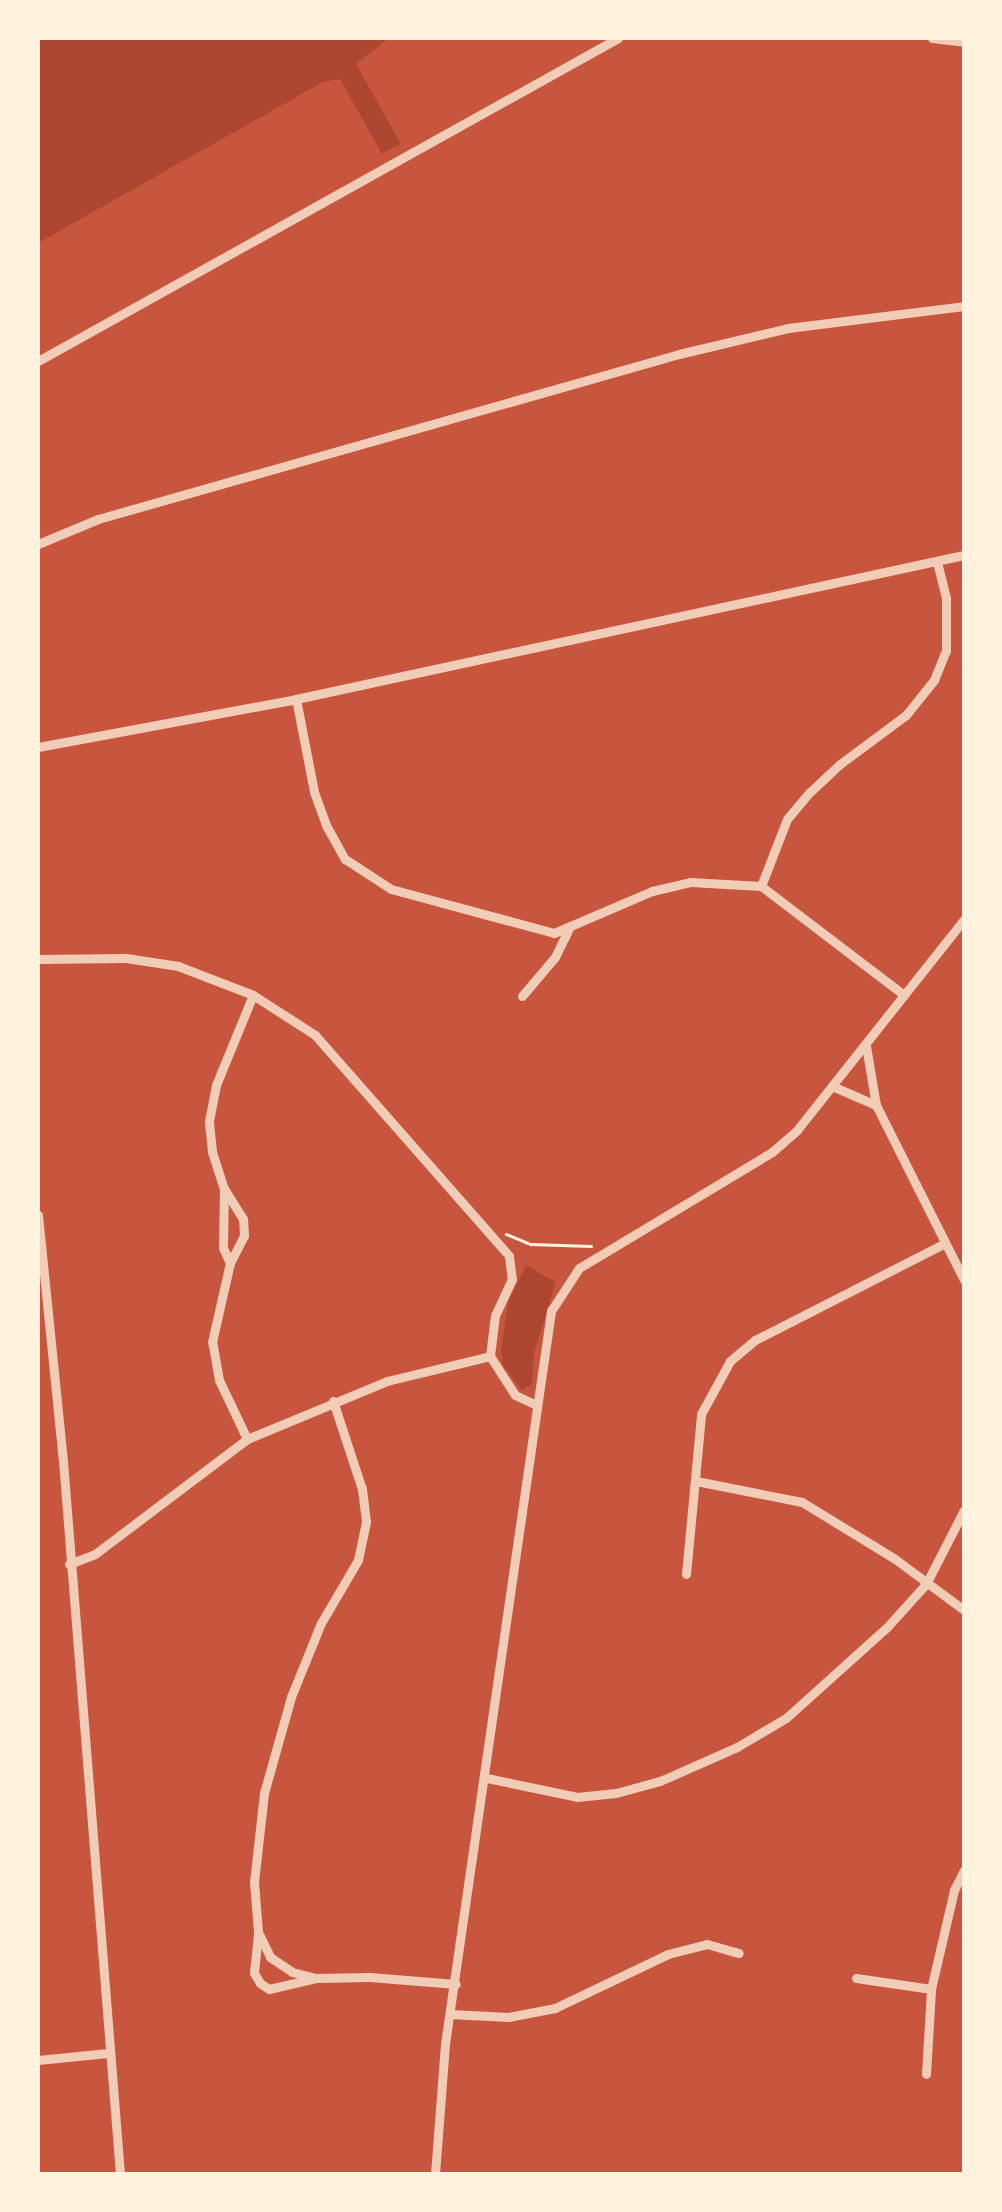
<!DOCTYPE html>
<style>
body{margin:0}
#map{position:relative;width:1002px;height:2212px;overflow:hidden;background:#c8553d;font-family:"Noto Sans",sans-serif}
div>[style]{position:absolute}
.green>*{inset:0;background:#ae4732}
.path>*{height:2.5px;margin:-1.25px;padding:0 1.25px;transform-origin:1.25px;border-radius:1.25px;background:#fff3e0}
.minor>*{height:9px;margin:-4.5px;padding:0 4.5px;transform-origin:4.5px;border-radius:4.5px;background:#f1ccb7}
span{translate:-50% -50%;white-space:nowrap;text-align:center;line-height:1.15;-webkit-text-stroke:9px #fff3e0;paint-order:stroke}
.frame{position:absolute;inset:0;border:40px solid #fff3e0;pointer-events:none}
</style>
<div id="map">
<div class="green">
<div style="clip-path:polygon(38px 38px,389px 38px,356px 64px,401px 144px,382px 154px,340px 79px,323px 82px,38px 243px)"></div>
<div style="clip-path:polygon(526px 1265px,556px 1282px,534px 1353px,532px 1384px,522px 1390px,503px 1366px,501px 1350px,508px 1303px)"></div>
</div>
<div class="path">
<div style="left:506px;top:1234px;width:27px;rotate:22deg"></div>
<div style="left:531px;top:1244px;width:60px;rotate:1.9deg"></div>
</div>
<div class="minor">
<div style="left:932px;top:38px;width:32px;rotate:7deg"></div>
<div style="left:38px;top:361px;width:664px;rotate:-29.11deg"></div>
<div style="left:38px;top:544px;width:65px;rotate:-22.6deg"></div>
<div style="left:98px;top:519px;width:604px;rotate:-15.85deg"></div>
<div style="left:679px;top:354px;width:112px;rotate:-13.4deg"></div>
<div style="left:788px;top:328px;width:177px;rotate:-7.1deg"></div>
<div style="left:296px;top:699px;width:95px;rotate:79deg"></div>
<div style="left:314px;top:792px;width:37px;rotate:70deg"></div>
<div style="left:327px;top:827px;width:37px;rotate:61deg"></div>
<div style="left:345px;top:859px;width:55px;rotate:33.1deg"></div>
<div style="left:391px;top:889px;width:169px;rotate:15.1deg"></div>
<div style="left:554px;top:933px;width:107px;rotate:-23.2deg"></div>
<div style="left:652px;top:891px;width:39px;rotate:-13deg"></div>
<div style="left:690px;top:882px;width:71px;rotate:3.2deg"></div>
<div style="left:761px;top:886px;width:180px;rotate:37.3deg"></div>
<div style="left:38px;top:747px;width:262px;rotate:-10.5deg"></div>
<div style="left:296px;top:699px;width:683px;rotate:-12.17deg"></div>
<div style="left:761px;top:886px;width:72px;rotate:-68.8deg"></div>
<div style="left:787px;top:819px;width:35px;rotate:-50deg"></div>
<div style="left:810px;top:792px;width:41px;rotate:-43deg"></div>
<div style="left:840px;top:764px;width:82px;rotate:-36.6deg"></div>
<div style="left:906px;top:715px;width:45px;rotate:-51.3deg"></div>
<div style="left:934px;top:680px;width:31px;rotate:-68deg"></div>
<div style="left:946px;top:651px;width:53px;rotate:-90deg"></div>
<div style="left:946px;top:598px;width:38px;rotate:-104deg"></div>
<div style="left:38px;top:959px;width:88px;rotate:-0.7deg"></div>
<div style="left:126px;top:958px;width:53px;rotate:8.7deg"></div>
<div style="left:178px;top:966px;width:80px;rotate:21.1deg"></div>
<div style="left:253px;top:995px;width:74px;rotate:32.8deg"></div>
<div style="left:315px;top:1035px;width:294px;rotate:48.7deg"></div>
<div style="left:509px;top:1256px;width:23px;rotate:83deg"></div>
<div style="left:512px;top:1279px;width:40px;rotate:115deg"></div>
<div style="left:495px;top:1315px;width:41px;rotate:97deg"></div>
<div style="left:490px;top:1356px;width:46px;rotate:57.3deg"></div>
<div style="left:515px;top:1395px;width:23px;rotate:25deg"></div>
<div style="left:522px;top:996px;width:51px;rotate:-49.8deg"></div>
<div style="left:555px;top:957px;width:32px;rotate:-64deg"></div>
<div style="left:866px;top:1046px;width:60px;rotate:80.4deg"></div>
<div style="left:876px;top:1105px;width:196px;rotate:63.3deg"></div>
<div style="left:832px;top:1086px;width:48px;rotate:23.4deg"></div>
<div style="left:224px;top:1189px;width:59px;rotate:91deg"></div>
<div style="left:223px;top:1248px;width:17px;rotate:65deg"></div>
<div style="left:38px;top:1215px;width:247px;rotate:84.2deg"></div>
<div style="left:63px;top:1461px;width:715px;rotate:85.43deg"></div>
<div style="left:333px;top:1401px;width:93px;rotate:71.8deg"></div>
<div style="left:362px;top:1489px;width:33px;rotate:83deg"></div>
<div style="left:366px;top:1522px;width:39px;rotate:102deg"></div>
<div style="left:358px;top:1560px;width:73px;rotate:120.4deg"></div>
<div style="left:321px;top:1623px;width:80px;rotate:112.1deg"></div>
<div style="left:291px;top:1697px;width:100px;rotate:105.7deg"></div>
<div style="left:264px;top:1793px;width:90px;rotate:96.4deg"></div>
<div style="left:254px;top:1882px;width:50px;rotate:85.4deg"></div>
<div style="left:258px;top:1932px;width:28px;rotate:64deg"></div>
<div style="left:270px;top:1957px;width:27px;rotate:34deg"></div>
<div style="left:292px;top:1972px;width:25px;rotate:14deg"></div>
<div style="left:316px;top:1978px;width:54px;rotate:-1.1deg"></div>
<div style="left:370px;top:1977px;width:86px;rotate:4.7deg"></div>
<div style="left:247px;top:1439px;width:65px;rotate:-115.4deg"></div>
<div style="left:219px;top:1380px;width:39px;rotate:-100deg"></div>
<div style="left:212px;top:1342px;width:81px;rotate:-77.2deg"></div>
<div style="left:230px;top:1263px;width:30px;rotate:-63deg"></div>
<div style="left:244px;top:1236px;width:17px;rotate:-93deg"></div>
<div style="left:243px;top:1219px;width:36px;rotate:-122deg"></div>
<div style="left:224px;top:1189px;width:40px;rotate:-108deg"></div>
<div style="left:212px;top:1151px;width:30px;rotate:-96deg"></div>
<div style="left:209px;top:1121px;width:37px;rotate:-79deg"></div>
<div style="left:216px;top:1085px;width:97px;rotate:-67.7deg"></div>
<div style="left:696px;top:1481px;width:108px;rotate:11.2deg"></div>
<div style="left:802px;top:1502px;width:109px;rotate:31.5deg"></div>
<div style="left:895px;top:1559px;width:86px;rotate:36.5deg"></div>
<div style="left:69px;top:1564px;width:28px;rotate:-21deg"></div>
<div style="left:95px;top:1554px;width:191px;rotate:-37.1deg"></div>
<div style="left:247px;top:1439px;width:152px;rotate:-22.5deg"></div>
<div style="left:387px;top:1381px;width:106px;rotate:-13.6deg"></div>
<div style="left:686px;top:1574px;width:161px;rotate:-84.6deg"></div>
<div style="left:701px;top:1414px;width:60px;rotate:-61.3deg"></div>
<div style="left:730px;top:1361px;width:33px;rotate:-40deg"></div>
<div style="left:755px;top:1340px;width:213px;rotate:-27deg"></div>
<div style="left:487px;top:1778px;width:92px;rotate:11.9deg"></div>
<div style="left:577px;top:1797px;width:39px;rotate:-6deg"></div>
<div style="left:616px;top:1793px;width:46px;rotate:-15.3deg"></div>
<div style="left:660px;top:1781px;width:84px;rotate:-23.8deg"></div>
<div style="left:737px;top:1747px;width:57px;rotate:-30.6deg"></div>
<div style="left:786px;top:1718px;width:137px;rotate:-42deg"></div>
<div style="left:888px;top:1626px;width:57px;rotate:-47.9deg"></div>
<div style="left:926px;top:1584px;width:83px;rotate:-62.8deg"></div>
<div style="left:258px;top:1934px;width:39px;rotate:96deg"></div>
<div style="left:254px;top:1973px;width:12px;rotate:59deg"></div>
<div style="left:260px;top:1983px;width:11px;rotate:34deg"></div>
<div style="left:269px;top:1989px;width:48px;rotate:-13.2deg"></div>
<div style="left:856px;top:1978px;width:76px;rotate:8.3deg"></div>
<div style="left:450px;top:2014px;width:58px;rotate:3deg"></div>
<div style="left:508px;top:2017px;width:48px;rotate:-10.8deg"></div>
<div style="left:555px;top:2008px;width:125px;rotate:-25.5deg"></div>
<div style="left:668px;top:1954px;width:40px;rotate:-14.4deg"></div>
<div style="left:707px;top:1944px;width:33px;rotate:16deg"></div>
<div style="left:38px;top:2060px;width:70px;rotate:-5.7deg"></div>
<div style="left:926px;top:2074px;width:85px;rotate:-86.6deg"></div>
<div style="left:931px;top:1989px;width:102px;rotate:-76.9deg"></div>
<div style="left:954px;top:1890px;width:22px;rotate:-63deg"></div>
<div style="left:435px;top:2174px;width:130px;rotate:-85.6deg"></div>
<div style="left:445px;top:2044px;width:741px;rotate:-81.77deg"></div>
<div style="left:551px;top:1311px;width:51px;rotate:-56.9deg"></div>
<div style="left:579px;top:1268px;width:225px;rotate:-31deg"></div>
<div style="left:772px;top:1152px;width:33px;rotate:-41deg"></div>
<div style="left:797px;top:1130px;width:269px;rotate:-51.6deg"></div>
</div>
<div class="frame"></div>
</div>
